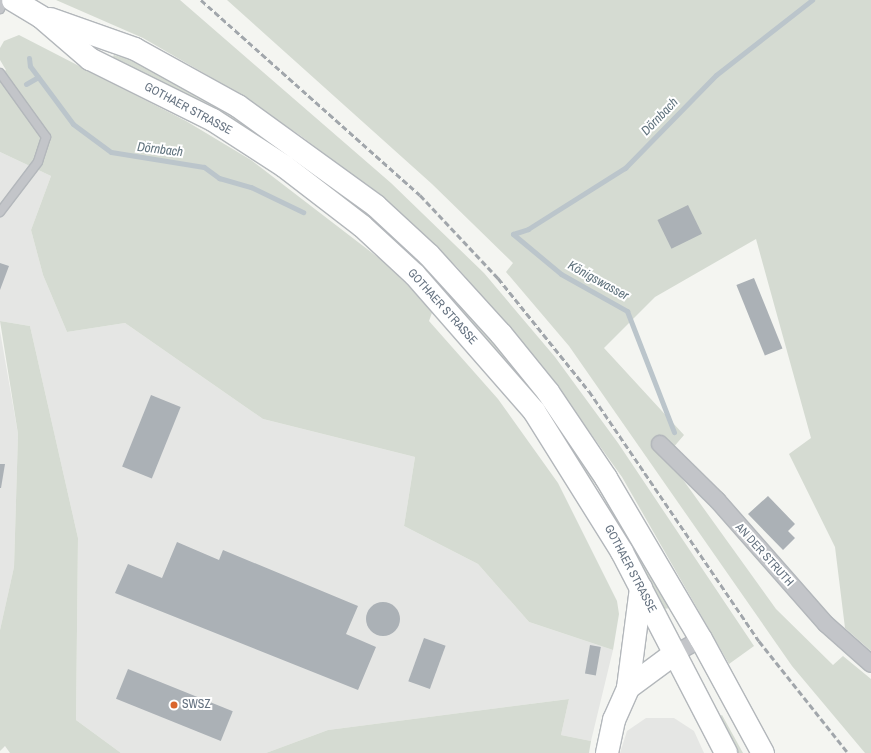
<!DOCTYPE html>
<meta charset="utf-8">
<style>
body{margin:0}
#map{position:relative;width:871px;height:753px;overflow:hidden;background:#f4f5f1;font-family:"Archivo Narrow",sans-serif}
div>[style]{position:absolute}
.built>*{inset:0;background:#e5e6e4}
.green>*{inset:0;background:#d5dbd2}
.stream>*{height:5px;margin:-2.5px;padding:0 2.5px;transform-origin:2.5px;border-radius:2.5px;background:#bbc5cb}
.building>*{inset:0;background:#abb1b6;transform-origin:0 0}
.round{border-radius:50%}
.roads{filter:drop-shadow(1px 0 #b3b7bb) drop-shadow(-1px 0 #b3b7bb) drop-shadow(0 1px #b3b7bb) drop-shadow(0 -1px #b3b7bb)}
.lane>*{height:8px;margin:-4px;padding:0 4px;transform-origin:4px;border-radius:4px;background:#c3c5c9}
.street>*{height:16px;margin:-8px;padding:0 8px;transform-origin:8px;border-radius:8px;background:#c3c5c9}
.secondary>*{height:22px;margin:-11px;padding:0 11px;transform-origin:11px;border-radius:11px;background:#fff}
.rail>*{height:3px;margin-top:-1.5px;transform-origin:0;background:repeating-linear-gradient(90deg,#a1a6ab 0 6px,transparent 0 9px)}
.dots>*{width:11px;height:11px;translate:-50% -50%;box-sizing:border-box;border:2px solid #fff;border-radius:50%}
span{translate:-50% -50%;white-space:nowrap;text-align:center;line-height:1.15;-webkit-text-stroke:4px #fff;paint-order:stroke}
.street-label{font-size:12px;color:#657280}
.poi-label{font-size:12px;color:#657280}
.left{translate:0 -50%;text-align:left}
.water-label{font-size:13px;color:#60737e;font-style:italic}
</style>
<div id="map">
<div class="built">
<div style="clip-path:polygon(0 152px,51px 176px,31px 230px,43px 275px,67px 332px,125px 323px,263px 419px,415px 457px,404px 526px,478px 564px,529px 622px,613px 650px,591px 741px,561px 735px,569px 699px,328px 730px,266px 753px,121px 753px,76px 720px,78px 538px,30px 326px,0 321px)"></div>
<div style="clip-path:polygon(0 331px,18px 434px,14px 567px,0 630px)"></div>
<div style="clip-path:polygon(646px 718px,674px 718px,694px 731px,704px 753px,620px 753px,627px 731px)"></div>
</div>
<div class="green">
<div style="clip-path:polygon(56px 0,180px 0,391px 183px,484px 273px,555px 357px,618px 443px,754px 646px,729px 664px,622px 477px,545px 370px,457px 267px,381px 197px,301px 136px,226px 86px,143px 38px)"></div>
<div style="clip-path:polygon(227px 0,871px 0,871px 651px,845px 628px,835px 547px,789px 454px,811px 438px,756px 239px,655px 297px,604px 348px,684px 435px,666px 456px,776px 609px,833px 665px,843px 656px,871px 679px,871px 753px,865px 753px,792px 666px,569px 346px,506px 272px,513px 263px,432px 184px)"></div>
<div style="clip-path:polygon(19px 35px,186px 121px,251px 160px,384px 262px,433px 310px,429px 321px,498px 399px,558px 483px,617px 601px,619px 614px,613px 650px,529px 622px,478px 564px,404px 526px,415px 457px,263px 419px,125px 323px,67px 332px,43px 275px,31px 230px,51px 176px,0 152px,0 74px,6px 70px,0 60px,0 48px,4px 41px)"></div>
<div style="clip-path:polygon(114px 55px,136px 61px,221px 107px,372px 215px,418px 258px,515px 367px,550px 413px,602px 487px,670px 608px,664px 609px,599px 490px,562px 437px,517px 377px,427px 273px,354px 207px,277px 149px,233px 120px,112px 58px)"></div>
<div style="clip-path:polygon(0 321px,30px 326px,78px 538px,76px 720px,121px 753px,10px 753px,5px 746px,0 751px,0 630px,14px 567px,18px 434px)"></div>
<div style="clip-path:polygon(569px 699px,561px 735px,591px 741px,589px 753px,266px 753px,328px 730px)"></div>
<div style="clip-path:polygon(722px 715px,743px 753px,737px 753px,718px 717px)"></div>
</div>
<div class="stream">
<div style="left:29px;top:58px;width:8px;rotate:83deg"></div>
<div style="left:30px;top:66px;width:72px;rotate:53.4deg"></div>
<div style="left:73px;top:124px;width:47px;rotate:36.4deg"></div>
<div style="left:111px;top:152px;width:94px;rotate:9.2deg"></div>
<div style="left:204px;top:167px;width:19px;rotate:36deg"></div>
<div style="left:219px;top:178px;width:33px;rotate:16deg"></div>
<div style="left:251px;top:187px;width:58px;rotate:25.7deg"></div>
<div style="left:26px;top:84px;width:14px;rotate:-30deg"></div>
<div style="left:513px;top:234px;width:16px;rotate:-18deg"></div>
<div style="left:528px;top:229px;width:115px;rotate:-32.2deg"></div>
<div style="left:625px;top:168px;width:130px;rotate:-45.6deg"></div>
<div style="left:716px;top:75px;width:122px;rotate:-38deg"></div>
<div style="left:513px;top:234px;width:62px;rotate:39.8deg"></div>
<div style="left:561px;top:274px;width:76px;rotate:29.3deg"></div>
<div style="left:627px;top:311px;width:130px;rotate:68.8deg"></div>
</div>
<div class="building">
<div style="left:688px;top:205px;width:32px;height:34px;rotate:64deg"></div>
<div style="clip-path:polygon(0 263px,9px 266px,0 290px)"></div>
<div style="left:754px;top:278px;width:76px;height:19px;rotate:68deg"></div>
<div style="left:151px;top:395px;width:32px;height:77px;rotate:22deg"></div>
<div style="clip-path:polygon(0 464px,5px 464px,1px 488px,0 488px)"></div>
<div style="clip-path:polygon(768px 496px,795px 524px,788px 531px,795px 538px,783px 550px,748px 514px)"></div>
<div style="clip-path:polygon(177px 542px,219px 560px,223px 550px,358px 606px,346px 634px,376px 647px,358px 690px,115px 593px,128px 564px,162px 578px)"></div>
<div class="round" style="left:366px;top:602px;width:34px;height:34px"></div>
<div style="left:424px;top:638px;width:23px;height:46px;rotate:20deg"></div>
<div style="left:590px;top:645px;width:11px;height:29px;rotate:10deg"></div>
<div style="left:128px;top:669px;width:113px;height:32px;rotate:22deg"></div>
</div>
<div class="roads">
<div class="lane">
<div style="left:0;top:9px;width:10px;rotate:-66deg"></div>
<div style="left:0;top:73px;width:79px;rotate:54.3deg"></div>
<div style="left:46px;top:137px;width:26px;rotate:108deg"></div>
<div style="left:38px;top:162px;width:63px;rotate:127.2deg"></div>
</div>
<div class="street">
<div style="left:660px;top:444px;width:80px;rotate:44.5deg"></div>
<div style="left:717px;top:500px;width:165px;rotate:48.7deg"></div>
<div style="left:826px;top:624px;width:60px;rotate:41.6deg"></div>
<div style="left:674px;top:654px;width:31px;rotate:-29deg"></div>
</div>
<div class="secondary">
<div style="left:13px;top:0;width:33px;rotate:31deg"></div>
<div style="left:41px;top:17px;width:65px;rotate:40.6deg"></div>
<div style="left:90px;top:59px;width:137px;rotate:26.4deg"></div>
<div style="left:213px;top:120px;width:85px;rotate:32.9deg"></div>
<div style="left:284px;top:166px;width:98px;rotate:37.6deg"></div>
<div style="left:362px;top:226px;width:72px;rotate:42.8deg"></div>
<div style="left:415px;top:275px;width:181px;rotate:48.8deg"></div>
<div style="left:534px;top:411px;width:166px;rotate:58deg"></div>
<div style="left:622px;top:552px;width:226px;rotate:62.6deg"></div>
<div style="left:50px;top:19px;width:90px;rotate:19.4deg"></div>
<div style="left:135px;top:49px;width:118px;rotate:29deg"></div>
<div style="left:238px;top:106px;width:170px;rotate:35.9deg"></div>
<div style="left:376px;top:206px;width:72px;rotate:42.8deg"></div>
<div style="left:429px;top:255px;width:107px;rotate:47.7deg"></div>
<div style="left:501px;top:334px;width:75px;rotate:51deg"></div>
<div style="left:548px;top:392px;width:104px;rotate:56deg"></div>
<div style="left:606px;top:478px;width:187px;rotate:59.5deg"></div>
<div style="left:701px;top:639px;width:130px;rotate:61.5deg"></div>
<div style="left:628px;top:688px;width:101px;rotate:-82.6deg"></div>
<div style="left:607px;top:753px;width:34px;rotate:-78deg"></div>
<div style="left:614px;top:720px;width:35px;rotate:-66deg"></div>
<div style="left:628px;top:688px;width:57px;rotate:-36.5deg"></div>
</div>
</div>
<div class="rail">
<div style="left:201px;top:0;width:293px;rotate:41.7deg"></div>
<div style="left:420px;top:195px;width:114px;rotate:46.8deg"></div>
<div style="left:498px;top:278px;width:145px;rotate:51.2deg"></div>
<div style="left:589px;top:391px;width:302px;rotate:55.8deg"></div>
<div style="left:759px;top:641px;width:143px;rotate:51.5deg"></div>
</div>
<div class="dots">
<div style="left:174px;top:705px;background:#da652c"></div>
</div>
<div class="street-label">
<span style="left:188px;top:109px;rotate:28deg">GOTHAER STRASSE</span>
<span style="left:442px;top:307px;rotate:48deg">GOTHAER STRASSE</span>
<span style="left:764px;top:555px;rotate:48deg">AN DER STRUTH</span>
<span style="left:630px;top:569px;rotate:62deg">GOTHAER STRASSE</span>
</div>
<div class="poi-label">
<span class="left" style="left:182px;top:705px">SWSZ</span>
</div>
<div class="water-label">
<span style="left:660px;top:117px;rotate:-46deg">Dörnbach</span>
<span style="left:160px;top:150px;rotate:7deg">Dörnbach</span>
<span style="left:598px;top:281px;rotate:29deg">Königswasser</span>
</div>
</div>
